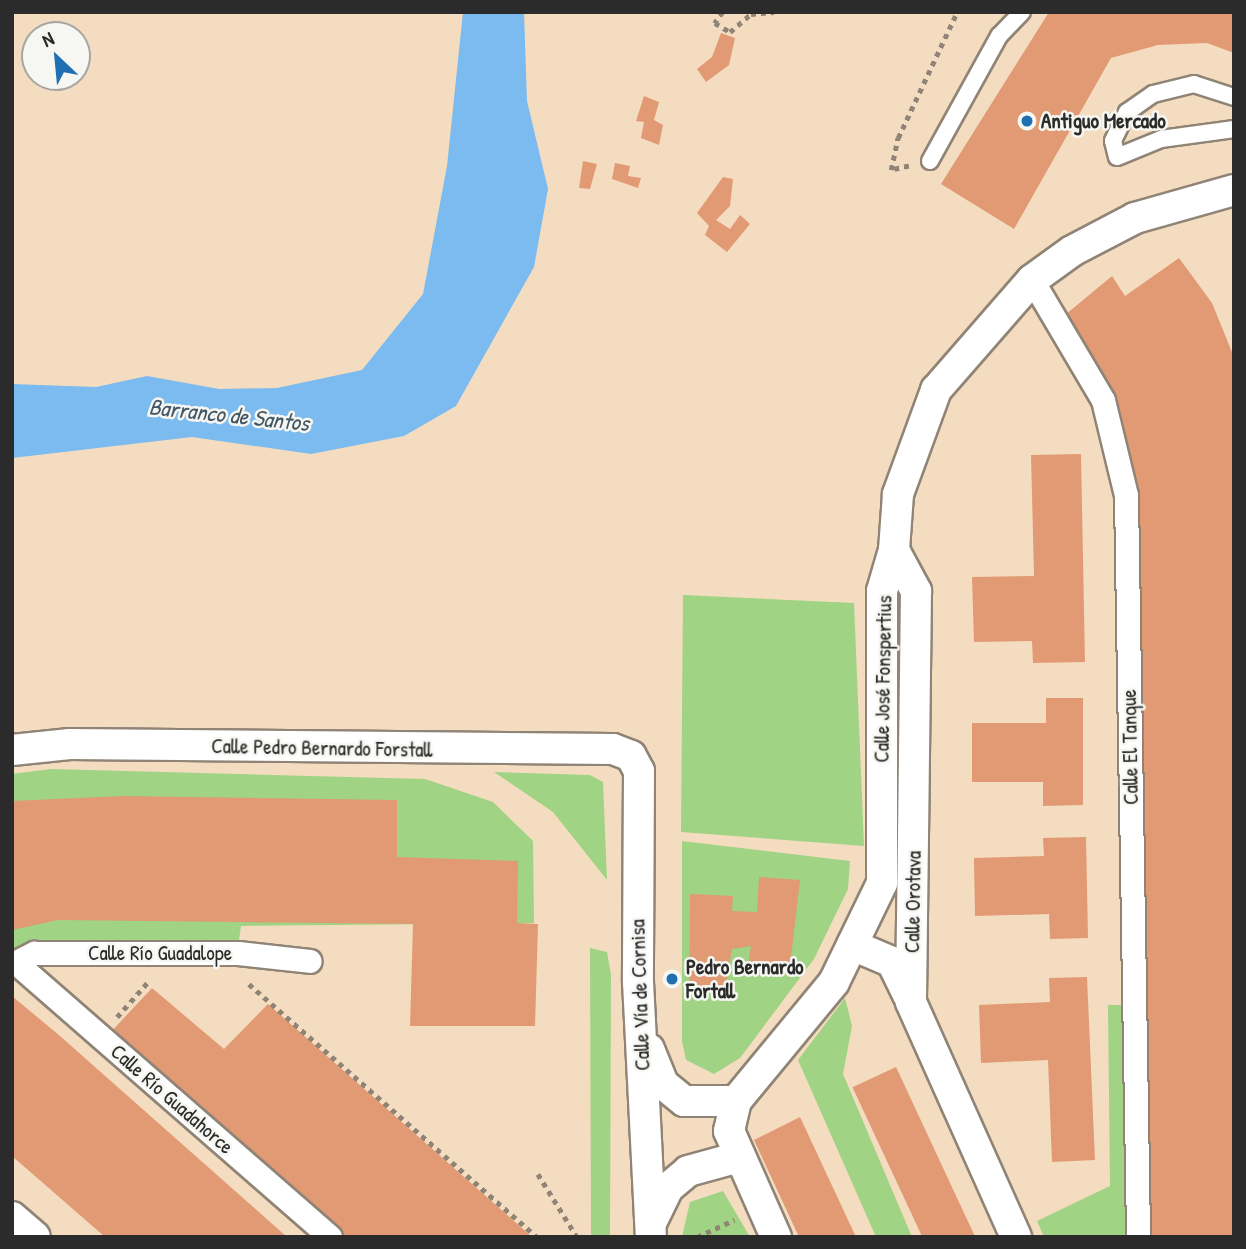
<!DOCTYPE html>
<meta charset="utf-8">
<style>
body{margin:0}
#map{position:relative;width:1246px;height:1249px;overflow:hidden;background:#f4dcc0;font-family:"Patrick Hand",sans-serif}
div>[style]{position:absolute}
.green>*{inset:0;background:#a0d383}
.water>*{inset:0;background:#7bbbef}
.building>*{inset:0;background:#e19a74;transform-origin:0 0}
.path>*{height:4.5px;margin-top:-2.25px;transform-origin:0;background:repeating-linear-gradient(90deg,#908476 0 5px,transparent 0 10px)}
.roads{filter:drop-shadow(2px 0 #908476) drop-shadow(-2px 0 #908476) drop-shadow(0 2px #908476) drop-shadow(0 -2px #908476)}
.service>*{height:16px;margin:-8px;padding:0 8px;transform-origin:8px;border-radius:8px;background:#fff}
.pedestrian>*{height:23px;margin:-11.5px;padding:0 11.5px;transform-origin:11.5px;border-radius:11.5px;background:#fff}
.minor>*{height:30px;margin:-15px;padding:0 15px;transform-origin:15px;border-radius:15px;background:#fff}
.dots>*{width:19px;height:19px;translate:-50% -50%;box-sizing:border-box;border:4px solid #f6f6f2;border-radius:50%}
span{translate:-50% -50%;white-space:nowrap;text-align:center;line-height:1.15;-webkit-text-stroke:5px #f6f6f2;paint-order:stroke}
.poi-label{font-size:21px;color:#2b2b2b;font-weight:700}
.left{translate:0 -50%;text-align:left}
.street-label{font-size:21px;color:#2b2b2b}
.water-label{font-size:23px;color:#435666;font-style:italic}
.frame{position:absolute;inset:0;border:14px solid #2b2b2b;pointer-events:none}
.north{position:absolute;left:21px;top:21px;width:70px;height:70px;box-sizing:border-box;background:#f6f6f2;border:2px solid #a5a5a2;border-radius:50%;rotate:334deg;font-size:19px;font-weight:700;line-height:28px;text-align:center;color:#2b2b2b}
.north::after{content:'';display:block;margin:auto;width:24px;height:32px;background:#1f6fb2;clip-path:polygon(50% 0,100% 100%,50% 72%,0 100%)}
</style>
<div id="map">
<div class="green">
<div style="clip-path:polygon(683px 595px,854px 603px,864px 846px,681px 832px)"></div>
<div style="clip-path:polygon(51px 769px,425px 779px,493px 802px,533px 841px,534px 923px,241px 926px,239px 940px,54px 940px,12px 955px,12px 774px)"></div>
<div style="clip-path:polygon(494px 772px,590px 775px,603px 782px,607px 880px,553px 812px)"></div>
<div style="clip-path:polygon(682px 841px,850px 861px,848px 889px,814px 959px,740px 1058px,714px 1074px,686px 1060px,682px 1041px)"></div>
<div style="clip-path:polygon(590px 948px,607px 952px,611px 975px,610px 1237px,591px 1237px)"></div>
<div style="clip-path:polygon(845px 998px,852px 1026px,843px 1074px,912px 1237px,876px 1237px,798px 1060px)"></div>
<div style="clip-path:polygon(1108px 1005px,1125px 1005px,1128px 1237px,1044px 1237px,1037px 1221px,1110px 1186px)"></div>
<div style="clip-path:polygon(723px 1191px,750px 1237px,682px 1237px,690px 1202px)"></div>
</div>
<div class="water">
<div style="clip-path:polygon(463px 12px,524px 12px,527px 101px,548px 189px,534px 267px,456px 406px,404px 436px,311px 454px,192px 437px,12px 458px,12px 384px,96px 387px,147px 376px,219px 389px,277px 388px,362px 370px,423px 294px,447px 166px)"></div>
</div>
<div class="building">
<div style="clip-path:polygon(1049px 12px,1234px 12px,1234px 53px,1207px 43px,1158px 45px,1111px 58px,1014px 229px,941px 184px)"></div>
<div style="clip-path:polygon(721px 33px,735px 38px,729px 65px,706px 82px,697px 69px,712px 57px)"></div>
<div style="clip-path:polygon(644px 96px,659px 102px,654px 120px,663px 125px,659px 145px,641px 138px,644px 122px,636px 121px)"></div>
<div style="clip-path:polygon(583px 161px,597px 164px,590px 189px,579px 188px)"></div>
<div style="clip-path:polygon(615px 163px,630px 166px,628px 176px,641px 178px,638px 188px,612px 179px)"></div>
<div style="clip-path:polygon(723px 177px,733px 179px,730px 206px,716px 220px,730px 229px,740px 215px,750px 224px,727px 252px,705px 235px,709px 226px,697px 213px)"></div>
<div style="clip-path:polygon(1179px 258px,1212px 303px,1234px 357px,1234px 1237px,1147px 1237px,1123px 442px,1065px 315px,1112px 276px,1125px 296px)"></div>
<div style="clip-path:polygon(1081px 454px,1085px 662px,1033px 663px,1032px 641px,974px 642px,972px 577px,1034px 576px,1031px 455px)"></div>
<div style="clip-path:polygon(1046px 698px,1083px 698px,1083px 805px,1043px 806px,1043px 782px,972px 782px,972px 723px,1046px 723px)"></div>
<div style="clip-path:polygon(123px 796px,397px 800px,397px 857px,518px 861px,517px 923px,538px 924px,535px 1026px,410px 1026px,413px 924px,58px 920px,12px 930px,12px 801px)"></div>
<div style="clip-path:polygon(1086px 837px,1088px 938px,1050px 939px,1049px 914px,975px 916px,974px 858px,1044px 856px,1043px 838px)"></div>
<div style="clip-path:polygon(759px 877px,800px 880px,789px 975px,748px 965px,751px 946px,732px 949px,725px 989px,689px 986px,690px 894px,733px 896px,732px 911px,757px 912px)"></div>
<div style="clip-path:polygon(1087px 977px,1095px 1160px,1052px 1162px,1048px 1060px,981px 1063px,979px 1005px,1050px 1002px,1049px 978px)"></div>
<div style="clip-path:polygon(152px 988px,224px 1049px,268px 1004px,532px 1237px,340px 1237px,109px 1034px)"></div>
<div style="clip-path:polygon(12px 996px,60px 1036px,287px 1237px,105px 1237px,12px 1156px)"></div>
<div style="left:896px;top:1067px;width:187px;height:48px;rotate:65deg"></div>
<div style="clip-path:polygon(800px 1117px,856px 1237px,799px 1237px,754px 1140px)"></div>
</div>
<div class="path">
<div style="left:723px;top:12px;width:14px;rotate:126deg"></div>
<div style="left:715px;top:23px;width:17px;rotate:31deg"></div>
<div style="left:730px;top:32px;width:28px;rotate:-41deg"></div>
<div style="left:751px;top:14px;width:23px;rotate:-5deg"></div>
<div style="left:909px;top:166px;width:18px;rotate:167deg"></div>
<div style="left:891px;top:170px;width:33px;rotate:-78deg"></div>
<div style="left:898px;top:138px;width:139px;rotate:-64.9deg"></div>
<div style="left:249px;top:984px;width:383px;rotate:41.3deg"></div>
<div style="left:117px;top:1017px;width:47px;rotate:-48.5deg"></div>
<div style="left:538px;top:1174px;width:74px;rotate:58.2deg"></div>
<div style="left:697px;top:1237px;width:41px;rotate:-24.7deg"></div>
</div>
<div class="roads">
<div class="service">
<div style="left:1234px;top:97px;width:42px;rotate:-162deg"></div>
<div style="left:1194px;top:84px;width:42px;rotate:166.3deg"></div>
<div style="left:1153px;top:94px;width:32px;rotate:145deg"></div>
<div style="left:1127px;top:112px;width:32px;rotate:116deg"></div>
<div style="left:1113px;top:141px;width:16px;rotate:76deg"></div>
<div style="left:1117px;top:157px;width:48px;rotate:-22.2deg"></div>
<div style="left:1161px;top:139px;width:74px;rotate:-7.8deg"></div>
<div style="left:930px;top:161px;width:143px;rotate:-61.1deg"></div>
<div style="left:999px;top:36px;width:33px;rotate:-46deg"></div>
</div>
<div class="pedestrian">
<div style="left:1032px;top:280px;width:139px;rotate:59.4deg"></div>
<div style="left:1103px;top:400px;width:98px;rotate:76.4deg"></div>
<div style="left:1126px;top:495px;width:742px;rotate:89.07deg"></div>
<div style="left:15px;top:962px;width:418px;rotate:41.1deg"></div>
<div style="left:12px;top:964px;width:25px;rotate:-27deg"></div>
<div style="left:34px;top:953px;width:204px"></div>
<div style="left:238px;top:953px;width:72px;rotate:6.3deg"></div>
</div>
<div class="minor">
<div style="left:894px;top:550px;width:47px;rotate:61.8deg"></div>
<div style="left:916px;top:591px;width:411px;rotate:90.7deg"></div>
<div style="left:911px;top:1002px;width:257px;rotate:65.9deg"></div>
<div style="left:12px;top:750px;width:58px;rotate:-5.9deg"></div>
<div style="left:70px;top:744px;width:543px;rotate:0.53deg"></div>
<div style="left:613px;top:749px;width:19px;rotate:21deg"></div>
<div style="left:631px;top:756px;width:17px;rotate:62deg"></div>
<div style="left:639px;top:771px;width:211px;rotate:90.3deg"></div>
<div style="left:638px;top:982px;width:255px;rotate:87.1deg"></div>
<div style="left:852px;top:945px;width:43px;rotate:23deg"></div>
<div style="left:892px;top:962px;width:37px;rotate:64deg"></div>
<div style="left:649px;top:1049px;width:38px;rotate:68deg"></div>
<div style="left:663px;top:1084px;width:27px;rotate:39deg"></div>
<div style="left:684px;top:1101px;width:52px"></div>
<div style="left:12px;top:1217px;width:30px;rotate:41deg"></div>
<div style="left:652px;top:1221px;width:37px;rotate:-64deg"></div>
<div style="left:668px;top:1188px;width:26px;rotate:-40deg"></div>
<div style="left:688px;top:1171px;width:53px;rotate:-15.4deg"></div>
<div style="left:776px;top:1237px;width:116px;rotate:-113.9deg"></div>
<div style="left:729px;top:1131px;width:31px;rotate:-77deg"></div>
<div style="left:736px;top:1101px;width:154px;rotate:-50.5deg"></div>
<div style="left:834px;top:982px;width:110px;rotate:-64.1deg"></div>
<div style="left:882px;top:883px;width:292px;rotate:-90deg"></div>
<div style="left:882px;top:591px;width:43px;rotate:-73.7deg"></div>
<div style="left:894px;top:550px;width:56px;rotate:-85.9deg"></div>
<div style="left:898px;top:494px;width:111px;rotate:-69.9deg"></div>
<div style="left:936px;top:390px;width:146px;rotate:-48.9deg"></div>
<div style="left:1032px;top:280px;width:49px;rotate:-35.9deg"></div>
<div style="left:1072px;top:251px;width:71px;rotate:-27.6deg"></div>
<div style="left:1135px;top:218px;width:103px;rotate:-15.8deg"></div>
</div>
</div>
<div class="dots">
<div style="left:1027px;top:121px;background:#1f6fb2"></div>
<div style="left:672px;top:979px;background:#1f6fb2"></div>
</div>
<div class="poi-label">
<span class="left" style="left:1041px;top:121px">Antiguo Mercado</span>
<span class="left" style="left:686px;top:979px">Pedro Bernardo<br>Fortall</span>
</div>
<div class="street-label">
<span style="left:883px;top:679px;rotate:-89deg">Calle José Fonspertius</span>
<span style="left:1130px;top:747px;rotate:-91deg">Calle El Tanque</span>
<span style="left:322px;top:748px;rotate:1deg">Calle Pedro Bernardo Forstall</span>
<span style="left:913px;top:902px;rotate:-89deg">Calle Orotava</span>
<span style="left:160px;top:953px">Calle Río Guadalope</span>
<span style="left:640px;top:995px;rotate:-92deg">Calle Vía de Cornisa</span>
<span style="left:172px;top:1099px;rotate:41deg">Calle Río Guadahorce</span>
</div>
<div class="water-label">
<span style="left:229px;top:415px;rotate:6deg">Barranco de Santos</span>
</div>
<div class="frame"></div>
<div class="north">N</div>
</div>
